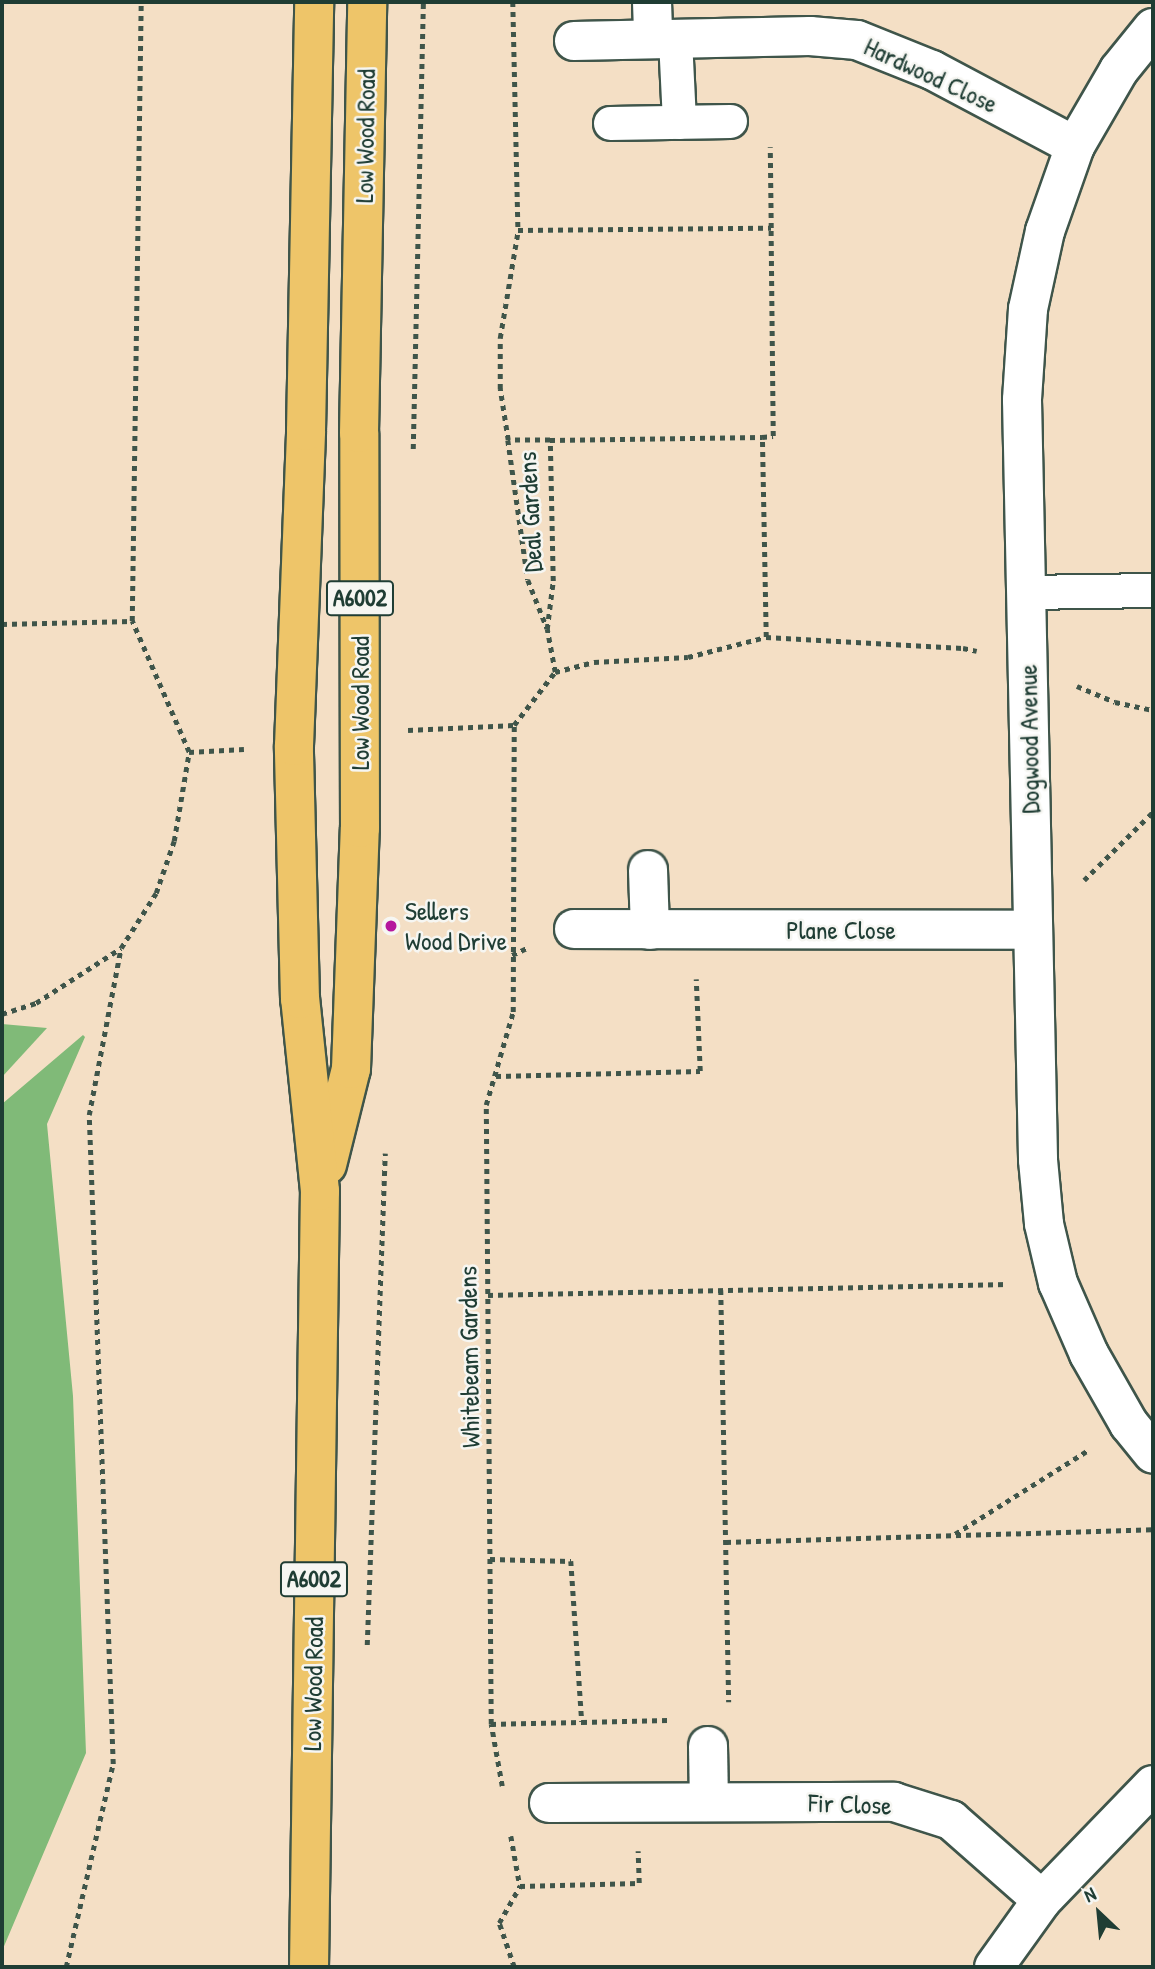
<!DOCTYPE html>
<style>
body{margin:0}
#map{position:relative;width:1155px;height:1969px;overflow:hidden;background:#f4dfc5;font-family:"Patrick Hand",sans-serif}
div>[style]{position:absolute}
.forest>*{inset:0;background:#80ba78}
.path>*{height:4.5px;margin-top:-2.25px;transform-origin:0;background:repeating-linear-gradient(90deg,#3f554a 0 5px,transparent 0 10px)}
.roads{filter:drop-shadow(2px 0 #3f554a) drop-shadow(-2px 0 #3f554a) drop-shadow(0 2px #3f554a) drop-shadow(0 -2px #3f554a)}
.lane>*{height:33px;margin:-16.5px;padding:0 16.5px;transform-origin:16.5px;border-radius:16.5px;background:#fff}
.street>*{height:38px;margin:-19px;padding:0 19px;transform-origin:19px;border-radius:19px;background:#fff}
.primary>*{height:38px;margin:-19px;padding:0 19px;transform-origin:19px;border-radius:19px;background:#eec569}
.dots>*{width:19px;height:19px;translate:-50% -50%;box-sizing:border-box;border:4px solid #f6f6f2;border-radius:50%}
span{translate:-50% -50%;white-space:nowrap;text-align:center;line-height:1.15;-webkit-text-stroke:5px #f6f6f2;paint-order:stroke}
.shield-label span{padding:2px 5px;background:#f6f6f2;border:2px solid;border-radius:5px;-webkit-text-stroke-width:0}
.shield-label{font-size:24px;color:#1f3d34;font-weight:700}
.street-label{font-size:26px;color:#1f3d34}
.poi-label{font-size:26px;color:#1f3d34}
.left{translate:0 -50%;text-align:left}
.frame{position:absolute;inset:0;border:4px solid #1f3d34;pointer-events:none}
.north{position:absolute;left:1064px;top:1878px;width:70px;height:70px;-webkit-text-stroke:5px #f6f6f2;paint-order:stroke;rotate:334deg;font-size:19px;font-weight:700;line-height:28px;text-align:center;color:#1f3d34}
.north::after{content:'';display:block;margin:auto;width:24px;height:32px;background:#1f3d34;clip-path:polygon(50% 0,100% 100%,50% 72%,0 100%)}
</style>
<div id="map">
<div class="forest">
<div style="clip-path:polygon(2px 1024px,47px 1028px,2px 1077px)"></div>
<div style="clip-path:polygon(83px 1035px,85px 1037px,47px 1124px,73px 1396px,86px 1753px,2px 1951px,2px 1104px)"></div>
</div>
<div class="path">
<div style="left:513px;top:2px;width:228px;rotate:88.7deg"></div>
<div style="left:508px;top:440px;width:141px;rotate:81.9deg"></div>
<div style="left:528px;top:580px;width:52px;rotate:68.4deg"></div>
<div style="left:550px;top:440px;width:212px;rotate:-0.8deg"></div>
<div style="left:413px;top:449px;width:447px;rotate:-88.7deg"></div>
<div style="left:2px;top:624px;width:130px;rotate:-1.3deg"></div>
<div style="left:766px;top:637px;width:200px;rotate:-91.1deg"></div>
<div style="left:762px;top:437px;width:11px;rotate:-5deg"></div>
<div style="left:773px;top:436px;width:208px;rotate:-90.6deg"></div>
<div style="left:555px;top:672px;width:44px;rotate:-100.5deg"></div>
<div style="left:547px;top:629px;width:48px;rotate:-82.9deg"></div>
<div style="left:553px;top:581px;width:141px;rotate:-91.2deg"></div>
<div style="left:550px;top:440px;width:42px;rotate:180deg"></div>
<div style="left:508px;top:440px;width:52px;rotate:-98.9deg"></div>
<div style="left:500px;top:389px;width:51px;rotate:-90deg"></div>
<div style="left:500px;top:338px;width:109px;rotate:-80.5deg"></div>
<div style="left:518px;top:230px;width:253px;rotate:-0.5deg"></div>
<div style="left:771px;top:228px;width:81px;rotate:-90.7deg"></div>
<div style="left:555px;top:672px;width:40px;rotate:-14.4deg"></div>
<div style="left:594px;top:662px;width:94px;rotate:-3deg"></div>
<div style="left:688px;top:657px;width:81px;rotate:-14.4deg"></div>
<div style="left:766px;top:637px;width:197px;rotate:3.2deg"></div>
<div style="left:963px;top:648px;width:14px;rotate:12deg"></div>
<div style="left:1077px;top:686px;width:41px;rotate:22.8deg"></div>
<div style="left:1115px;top:702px;width:39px;rotate:12deg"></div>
<div style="left:408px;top:730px;width:106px;rotate:-2.7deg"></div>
<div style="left:189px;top:752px;width:55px;rotate:-3.1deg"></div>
<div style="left:1084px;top:880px;width:97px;rotate:-44.6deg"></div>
<div style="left:512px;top:955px;width:17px;rotate:-25deg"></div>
<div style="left:2px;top:1014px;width:36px;rotate:-18deg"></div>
<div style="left:36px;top:1003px;width:101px;rotate:-32.9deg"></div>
<div style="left:121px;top:948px;width:65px;rotate:-57.5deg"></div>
<div style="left:156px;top:893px;width:55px;rotate:-70.9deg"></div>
<div style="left:174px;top:841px;width:90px;rotate:-80.4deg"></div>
<div style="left:189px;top:752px;width:143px;rotate:-113.5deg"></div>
<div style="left:132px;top:621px;width:619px;rotate:-89.17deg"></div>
<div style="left:496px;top:1076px;width:204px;rotate:-1.4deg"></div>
<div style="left:700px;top:1071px;width:92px;rotate:-92.5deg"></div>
<div style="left:721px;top:1290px;width:412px;rotate:88.9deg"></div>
<div style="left:488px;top:1295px;width:520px;rotate:-1.21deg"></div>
<div style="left:955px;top:1534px;width:156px;rotate:-32.2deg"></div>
<div style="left:726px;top:1542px;width:427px;rotate:-1.7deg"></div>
<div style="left:490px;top:1559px;width:81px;rotate:1.4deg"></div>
<div style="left:571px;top:1561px;width:161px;rotate:86.1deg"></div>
<div style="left:582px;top:1722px;width:86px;rotate:-1.3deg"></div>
<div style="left:367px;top:1645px;width:492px;rotate:-87.9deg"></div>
<div style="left:491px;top:1724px;width:91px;rotate:-1.3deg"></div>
<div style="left:502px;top:1786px;width:63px;rotate:-100.1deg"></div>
<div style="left:491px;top:1724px;width:619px;rotate:-90.46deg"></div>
<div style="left:486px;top:1105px;width:97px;rotate:-73.8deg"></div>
<div style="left:513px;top:1012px;width:287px;rotate:-89.8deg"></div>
<div style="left:514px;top:725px;width:67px;rotate:-52.3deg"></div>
<div style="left:511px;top:1836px;width:51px;rotate:79.8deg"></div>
<div style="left:66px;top:1967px;width:208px;rotate:-77deg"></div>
<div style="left:113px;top:1764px;width:649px;rotate:-92.12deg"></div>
<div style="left:89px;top:1115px;width:170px;rotate:-79.2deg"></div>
<div style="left:514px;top:1967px;width:46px;rotate:-108.8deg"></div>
<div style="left:499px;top:1923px;width:43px;rotate:-60.4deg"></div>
<div style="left:520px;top:1886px;width:119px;rotate:-1.4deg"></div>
<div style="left:639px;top:1883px;width:32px;rotate:-92deg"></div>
</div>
<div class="roads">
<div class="lane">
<div style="left:675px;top:39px;width:83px;rotate:87.2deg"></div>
<div style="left:610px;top:123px;width:120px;rotate:-1deg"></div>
<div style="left:1026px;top:592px;width:127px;rotate:-0.9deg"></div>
</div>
<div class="street">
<div style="left:652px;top:2px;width:37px;rotate:88deg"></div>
<div style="left:1153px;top:28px;width:54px;rotate:129deg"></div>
<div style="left:1119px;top:70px;width:88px;rotate:120.1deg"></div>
<div style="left:1075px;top:146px;width:90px;rotate:109.4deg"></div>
<div style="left:1045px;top:231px;width:80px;rotate:102.3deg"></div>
<div style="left:1028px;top:309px;width:91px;rotate:93.8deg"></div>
<div style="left:1022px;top:400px;width:760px;rotate:88.79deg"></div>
<div style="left:1038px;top:1160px;width:64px;rotate:84.6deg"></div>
<div style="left:1044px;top:1224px;width:61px;rotate:76.7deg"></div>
<div style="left:1058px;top:1283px;width:77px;rotate:66.4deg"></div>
<div style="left:1089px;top:1354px;width:81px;rotate:60.3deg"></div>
<div style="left:1129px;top:1424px;width:38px;rotate:51deg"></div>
<div style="left:574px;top:41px;width:236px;rotate:-1.2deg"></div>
<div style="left:810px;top:36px;width:47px;rotate:4.9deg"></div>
<div style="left:857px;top:40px;width:81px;rotate:21.8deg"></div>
<div style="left:932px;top:70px;width:162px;rotate:28deg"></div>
<div style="left:648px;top:870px;width:60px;rotate:88.1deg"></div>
<div style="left:574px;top:929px;width:459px;rotate:0.1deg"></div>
<div style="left:708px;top:1746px;width:56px;rotate:89deg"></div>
<div style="left:549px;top:1803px;width:345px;rotate:-0.2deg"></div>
<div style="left:894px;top:1802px;width:60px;rotate:17.5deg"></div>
<div style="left:951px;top:1820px;width:121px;rotate:41.3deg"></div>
<div style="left:994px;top:1967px;width:82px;rotate:-54.4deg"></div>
<div style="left:1042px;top:1900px;width:160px;rotate:-46deg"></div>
</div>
<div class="primary">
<div style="left:327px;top:1165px;width:99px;rotate:-76deg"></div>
<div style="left:351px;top:1069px;width:241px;rotate:-87.9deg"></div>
<div style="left:360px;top:828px;width:395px;rotate:-90.1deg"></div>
<div style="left:359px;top:433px;width:431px;rotate:-88.9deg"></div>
<div style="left:309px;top:1967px;width:776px;rotate:-89.19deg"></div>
<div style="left:320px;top:1191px;width:193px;rotate:-95.9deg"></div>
<div style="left:300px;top:999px;width:253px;rotate:-91.4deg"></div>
<div style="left:294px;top:746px;width:315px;rotate:-87.8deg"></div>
<div style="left:306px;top:431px;width:429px;rotate:-88.9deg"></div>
</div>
</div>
<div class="dots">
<div style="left:391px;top:926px;background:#b5179e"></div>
</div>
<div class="shield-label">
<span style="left:360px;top:598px">A6002</span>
<span style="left:314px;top:1579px">A6002</span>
</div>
<div class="street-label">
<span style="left:931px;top:75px;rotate:25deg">Hardwood Close</span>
<span style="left:365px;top:136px;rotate:-89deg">Low Wood Road</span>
<span style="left:530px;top:512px;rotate:-93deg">Deal Gardens</span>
<span style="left:360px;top:703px;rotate:-90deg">Low Wood Road</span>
<span style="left:1029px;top:739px;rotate:-91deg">Dogwood Avenue</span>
<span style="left:841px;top:930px">Plane Close</span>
<span style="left:469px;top:1357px;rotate:-91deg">Whitebeam Gardens</span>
<span style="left:313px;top:1684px;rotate:-89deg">Low Wood Road</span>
<span style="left:850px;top:1804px;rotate:2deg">Fir Close</span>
</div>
<div class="poi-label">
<span class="left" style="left:405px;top:926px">Sellers<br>Wood Drive</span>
</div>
<div class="frame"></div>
<div class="north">N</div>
</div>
